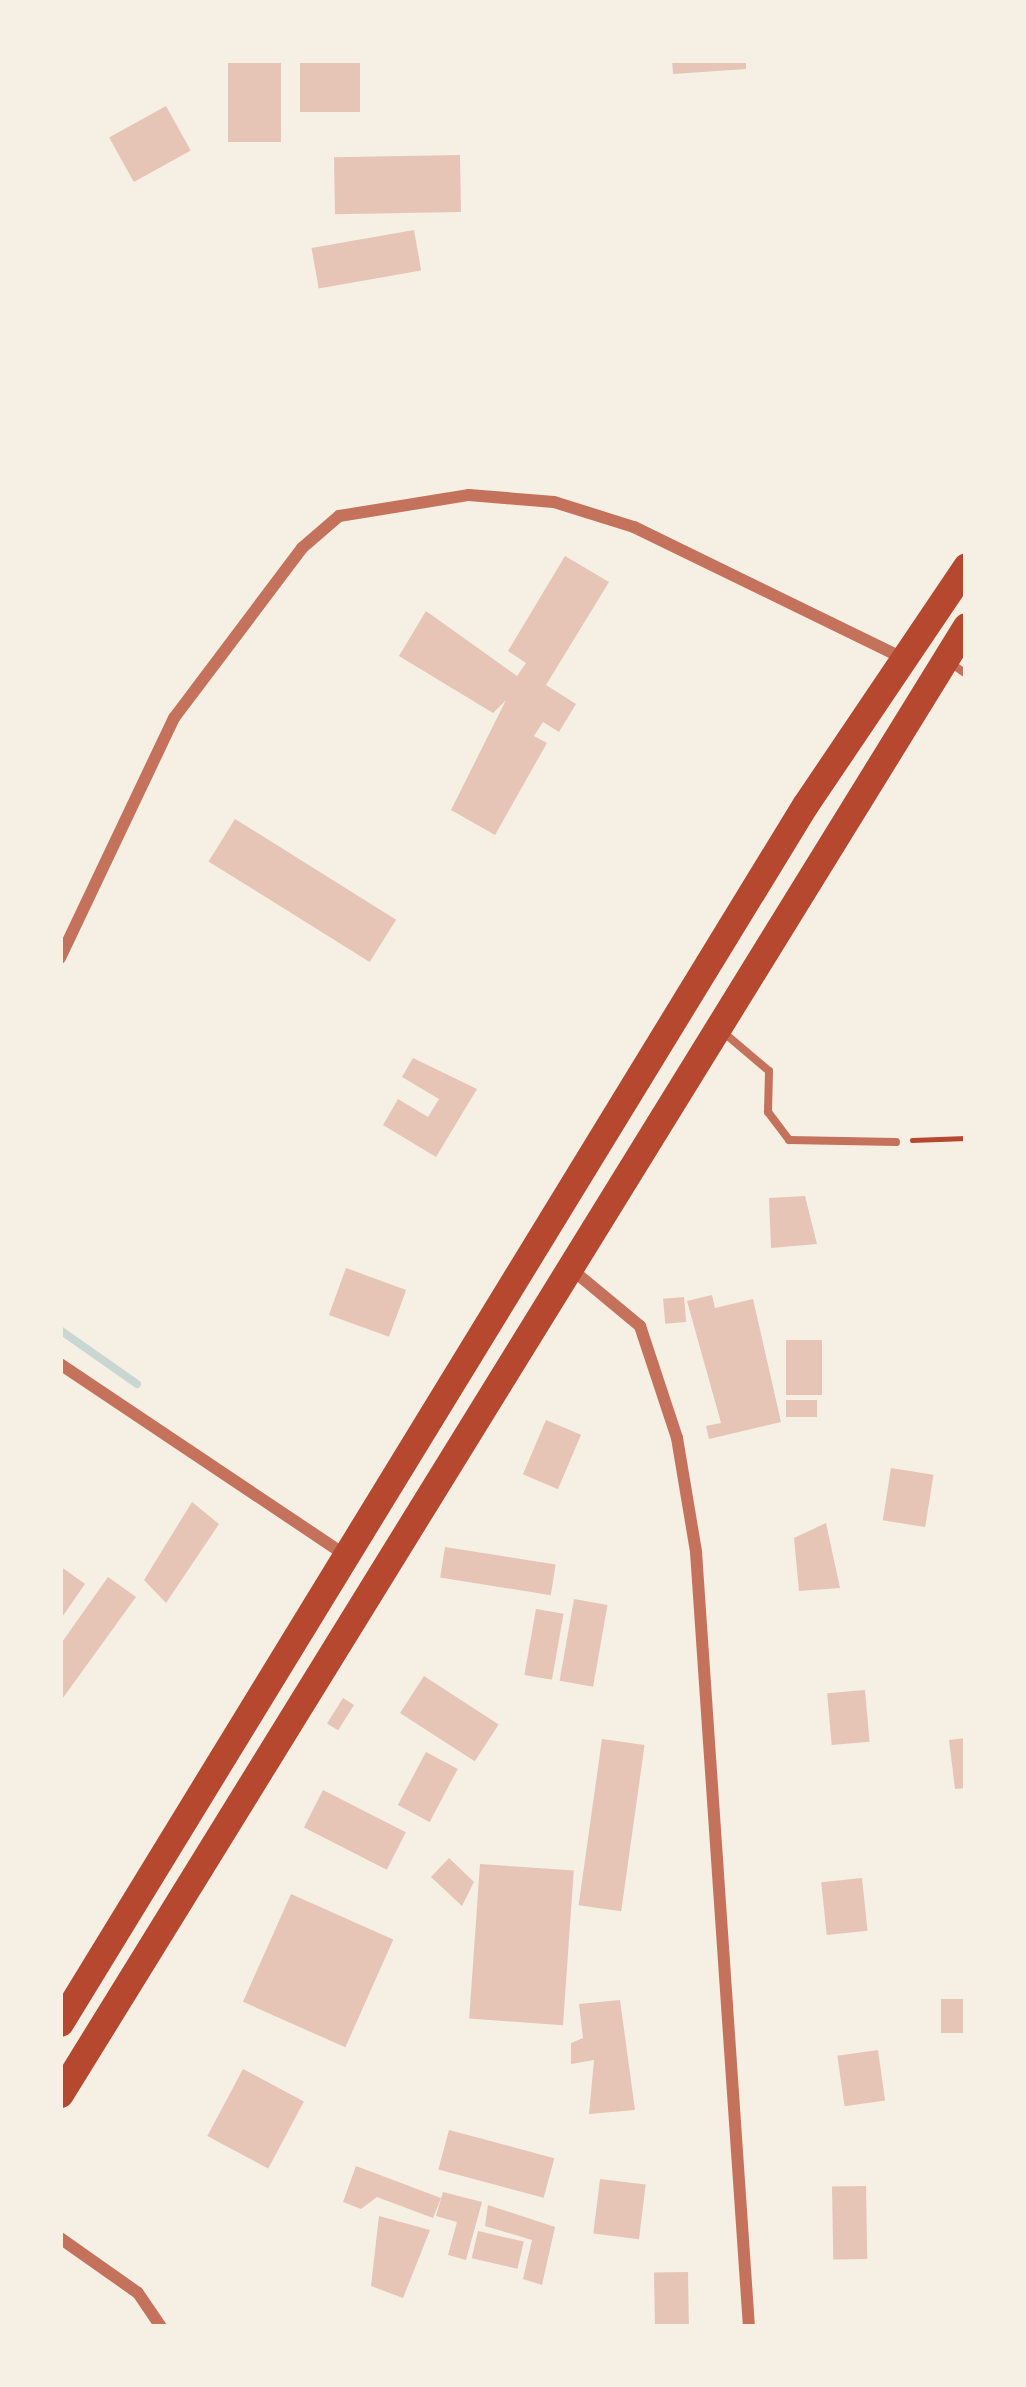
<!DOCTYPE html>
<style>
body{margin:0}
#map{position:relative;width:1026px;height:2387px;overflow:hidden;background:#f6efe4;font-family:Barlow,sans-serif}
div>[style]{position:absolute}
.stream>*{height:8px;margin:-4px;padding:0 4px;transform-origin:4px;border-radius:4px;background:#c9d6d2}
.building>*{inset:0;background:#e6c5b7;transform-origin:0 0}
.path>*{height:4.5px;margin:-2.25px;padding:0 2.25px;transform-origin:2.25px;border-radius:2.25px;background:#b5482f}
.service>*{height:8px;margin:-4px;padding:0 4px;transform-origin:4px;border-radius:4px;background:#c5725c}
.minor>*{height:12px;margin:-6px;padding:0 6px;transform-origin:6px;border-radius:6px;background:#c5725c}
.trunk>*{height:27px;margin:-13.5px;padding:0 13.5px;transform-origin:13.5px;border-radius:13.5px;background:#b5482f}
span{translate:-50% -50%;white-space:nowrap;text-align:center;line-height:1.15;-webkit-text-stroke:9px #f6efe4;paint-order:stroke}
.frame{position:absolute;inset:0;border:63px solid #f6efe4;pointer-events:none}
</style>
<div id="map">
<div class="stream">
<div style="left:60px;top:1330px;width:94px;rotate:35deg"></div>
</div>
<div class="building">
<div style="left:228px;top:60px;width:53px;height:82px"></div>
<div style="left:300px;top:60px;width:60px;height:52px"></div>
<div style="clip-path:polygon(672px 60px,746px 60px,746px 69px,673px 74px)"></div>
<div style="left:166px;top:106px;width:51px;height:65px;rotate:61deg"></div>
<div style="left:460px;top:155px;width:57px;height:126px;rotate:89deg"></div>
<div style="left:414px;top:230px;width:41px;height:104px;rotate:80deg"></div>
<div style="clip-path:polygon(565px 556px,609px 582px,546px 685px,576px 704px,559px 732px,543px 722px,534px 736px,547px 743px,495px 835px,451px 810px,506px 700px,493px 713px,399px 656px,426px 611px,517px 676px,526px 663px,508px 651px)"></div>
<div style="left:235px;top:819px;width:190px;height:50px;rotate:32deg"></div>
<div style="clip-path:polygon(413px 1058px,477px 1089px,436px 1157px,383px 1125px,398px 1099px,428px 1117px,439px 1099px,402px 1077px)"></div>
<div style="clip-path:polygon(805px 1196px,817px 1244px,771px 1248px,769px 1198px)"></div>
<div style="left:346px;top:1268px;width:64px;height:50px;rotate:20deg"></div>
<div style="clip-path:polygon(712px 1295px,715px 1308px,753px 1299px,781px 1422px,709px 1439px,706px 1426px,721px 1423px,687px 1301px)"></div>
<div style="left:684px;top:1297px;width:25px;height:21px;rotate:85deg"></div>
<div style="left:786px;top:1340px;width:36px;height:55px"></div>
<div style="left:786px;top:1400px;width:31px;height:17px"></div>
<div style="left:546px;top:1420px;width:38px;height:59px;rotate:23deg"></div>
<div style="left:891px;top:1468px;width:43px;height:53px;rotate:9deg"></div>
<div style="clip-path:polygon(192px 1502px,219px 1524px,166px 1603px,144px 1580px)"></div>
<div style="clip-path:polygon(826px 1523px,840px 1588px,799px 1591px,794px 1538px)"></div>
<div style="left:445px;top:1547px;width:112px;height:31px;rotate:9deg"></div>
<div style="clip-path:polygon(60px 1566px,85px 1584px,60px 1620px)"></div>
<div style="clip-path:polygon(108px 1577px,136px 1597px,60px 1702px,60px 1645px)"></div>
<div style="left:574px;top:1599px;width:34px;height:83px;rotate:10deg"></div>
<div style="left:536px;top:1609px;width:28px;height:67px;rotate:10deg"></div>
<div style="left:424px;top:1676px;width:89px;height:44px;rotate:33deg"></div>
<div style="left:865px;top:1690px;width:52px;height:38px;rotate:85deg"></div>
<div style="left:343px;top:1698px;width:13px;height:30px;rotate:32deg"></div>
<div style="clip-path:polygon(966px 1738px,966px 1788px,955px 1789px,949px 1740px)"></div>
<div style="left:602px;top:1739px;width:43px;height:168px;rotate:8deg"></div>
<div style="left:426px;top:1752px;width:36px;height:60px;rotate:28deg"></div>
<div style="left:323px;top:1790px;width:93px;height:42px;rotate:27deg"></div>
<div style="clip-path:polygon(449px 1858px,474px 1882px,462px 1906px,431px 1877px)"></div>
<div style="left:480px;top:1864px;width:94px;height:155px;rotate:4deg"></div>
<div style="left:862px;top:1878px;width:53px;height:41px;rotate:84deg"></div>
<div style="left:291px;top:1894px;width:112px;height:118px;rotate:24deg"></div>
<div style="left:966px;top:1999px;width:34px;height:25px;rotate:90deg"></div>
<div style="clip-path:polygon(620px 2000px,635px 2110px,589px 2114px,594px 2060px,571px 2064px,571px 2043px,583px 2038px,579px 2004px)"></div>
<div style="left:878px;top:2050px;width:51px;height:41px;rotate:82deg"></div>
<div style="left:243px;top:2069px;width:69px;height:76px;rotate:28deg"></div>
<div style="left:449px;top:2130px;width:109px;height:41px;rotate:15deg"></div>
<div style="clip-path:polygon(356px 2166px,441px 2198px,433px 2218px,377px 2197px,361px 2209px,343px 2202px)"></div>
<div style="left:600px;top:2179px;width:46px;height:55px;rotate:7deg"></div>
<div style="left:866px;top:2186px;width:73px;height:34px;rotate:89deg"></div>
<div style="clip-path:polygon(443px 2192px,482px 2202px,466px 2260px,448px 2255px,457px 2222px,436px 2216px)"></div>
<div style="clip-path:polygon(488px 2205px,555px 2227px,542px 2285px,523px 2279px,532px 2240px,485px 2226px)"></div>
<div style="clip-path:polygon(379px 2216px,430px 2230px,403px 2298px,371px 2286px)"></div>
<div style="left:478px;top:2231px;width:47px;height:28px;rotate:13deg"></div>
<div style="left:688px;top:2272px;width:55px;height:34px;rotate:89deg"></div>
</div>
<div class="path">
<div style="left:912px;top:1140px;width:54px;rotate:-2.1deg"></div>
</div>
<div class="service">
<div style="left:949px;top:662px;width:21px;rotate:35deg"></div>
<div style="left:723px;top:1032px;width:60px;rotate:40.3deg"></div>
<div style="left:769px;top:1071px;width:41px;rotate:91.4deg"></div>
<div style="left:768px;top:1112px;width:35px;rotate:53deg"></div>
<div style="left:789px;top:1140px;width:107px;rotate:1.1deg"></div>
</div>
<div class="minor">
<div style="left:60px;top:958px;width:266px;rotate:-64.6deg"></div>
<div style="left:174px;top:718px;width:213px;rotate:-53deg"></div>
<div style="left:302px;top:548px;width:49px;rotate:-40.9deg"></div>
<div style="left:339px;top:516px;width:132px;rotate:-9.2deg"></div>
<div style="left:469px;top:495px;width:85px;rotate:4.7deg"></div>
<div style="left:554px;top:502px;width:84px;rotate:17.4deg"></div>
<div style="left:634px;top:527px;width:297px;rotate:26deg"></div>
<div style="left:570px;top:1268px;width:91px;rotate:39.6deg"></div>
<div style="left:640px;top:1326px;width:118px;rotate:71.7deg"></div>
<div style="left:677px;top:1438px;width:116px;rotate:80.5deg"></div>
<div style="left:696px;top:1552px;width:777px;rotate:86.09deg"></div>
<div style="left:60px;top:1364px;width:345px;rotate:33.8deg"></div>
<div style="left:60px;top:2238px;width:95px;rotate:35.2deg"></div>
<div style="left:138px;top:2293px;width:41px;rotate:55.9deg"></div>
</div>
<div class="trunk">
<div style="left:60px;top:2023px;width:1428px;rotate:-58.55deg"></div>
<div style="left:805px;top:805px;width:288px;rotate:-56deg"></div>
<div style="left:60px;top:2094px;width:1725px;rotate:-58.32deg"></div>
</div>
<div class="frame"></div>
</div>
